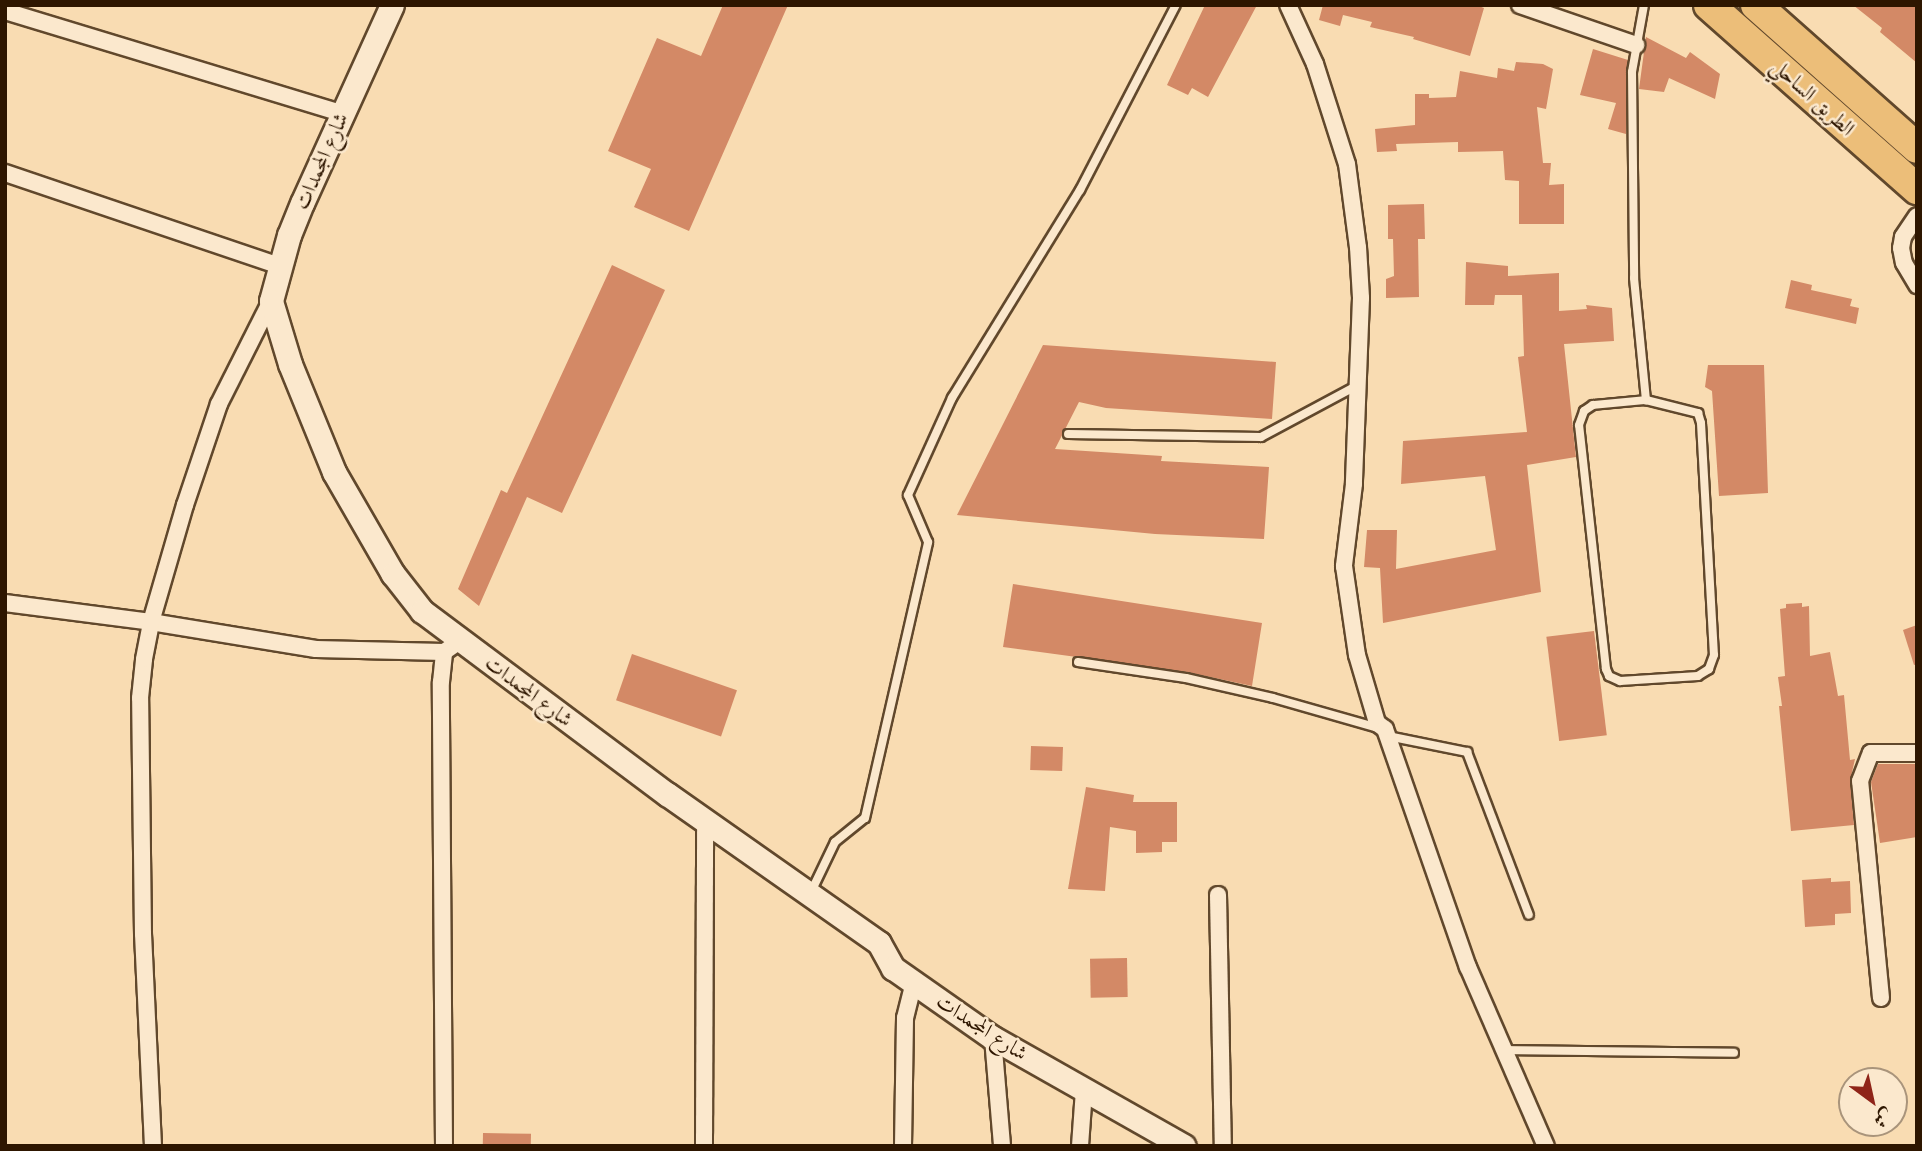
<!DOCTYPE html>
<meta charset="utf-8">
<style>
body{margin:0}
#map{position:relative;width:1922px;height:1151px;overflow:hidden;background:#f9dcb2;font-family:"Libre Caslon Text",Amiri,serif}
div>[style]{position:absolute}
.building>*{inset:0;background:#d38966;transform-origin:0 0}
.roads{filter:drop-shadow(2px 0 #61482c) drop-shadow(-2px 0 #61482c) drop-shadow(0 2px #61482c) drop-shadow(0 -2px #61482c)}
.lane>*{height:8px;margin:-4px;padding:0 4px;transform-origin:4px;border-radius:4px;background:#fbe8cd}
.street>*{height:16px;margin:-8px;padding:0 8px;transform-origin:8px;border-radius:8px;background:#fbe8cd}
.secondary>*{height:23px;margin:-11.5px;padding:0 11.5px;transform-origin:11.5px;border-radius:11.5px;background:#fbe8cd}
.highway>*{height:30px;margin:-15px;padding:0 15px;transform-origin:15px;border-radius:15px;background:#ecbe79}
span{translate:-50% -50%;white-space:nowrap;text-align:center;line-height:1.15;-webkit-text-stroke:5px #fbe8cd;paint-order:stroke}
.street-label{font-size:21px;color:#2e1600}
.frame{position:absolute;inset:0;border:7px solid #2e1600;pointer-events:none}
.north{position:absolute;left:1838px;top:1067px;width:70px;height:70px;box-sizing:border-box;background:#fbe8cd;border:2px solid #a9947b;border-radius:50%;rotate:147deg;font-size:19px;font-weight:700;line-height:28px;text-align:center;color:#2e1600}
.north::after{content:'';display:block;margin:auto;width:24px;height:32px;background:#8f2418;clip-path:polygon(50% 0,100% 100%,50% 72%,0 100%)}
</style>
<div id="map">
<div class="building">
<div style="clip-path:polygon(723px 5px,788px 5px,689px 231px,634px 207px,651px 169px,608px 151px,657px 38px,701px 56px)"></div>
<div style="clip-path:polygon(1205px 5px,1257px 5px,1208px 97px,1192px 88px,1188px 95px,1167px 85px)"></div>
<div style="clip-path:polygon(1323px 5px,1476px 5px,1484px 8px,1470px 56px,1413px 39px,1414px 37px,1370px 27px,1372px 22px,1343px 15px,1340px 26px,1319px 20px)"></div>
<div style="clip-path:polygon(1853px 5px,1917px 5px,1917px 63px,1880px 32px,1882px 28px)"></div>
<div style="clip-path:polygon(1646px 37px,1686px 58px,1690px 52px,1720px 74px,1715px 99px,1669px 78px,1664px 92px,1639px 89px)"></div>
<div style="clip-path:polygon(1593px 49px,1628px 60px,1626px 134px,1608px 129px,1616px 103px,1580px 95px)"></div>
<div style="clip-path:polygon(1516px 62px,1543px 64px,1553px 69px,1546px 109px,1537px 107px,1543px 163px,1551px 163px,1549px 185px,1564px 184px,1564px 224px,1519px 224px,1519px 181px,1505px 180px,1503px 151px,1458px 152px,1458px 142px,1396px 144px,1397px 151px,1377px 152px,1375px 129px,1415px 125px,1415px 94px,1429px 94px,1429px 98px,1456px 97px,1460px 71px,1497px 78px,1498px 68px,1514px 71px)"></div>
<div style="clip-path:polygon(1424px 204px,1425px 239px,1418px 239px,1419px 297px,1386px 298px,1386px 279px,1394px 276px,1393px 239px,1388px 239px,1388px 205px)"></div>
<div style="clip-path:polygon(1466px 262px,1508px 266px,1508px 276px,1559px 273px,1559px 311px,1587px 309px,1586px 305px,1612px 308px,1614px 341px,1564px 344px,1576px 457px,1527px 465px,1541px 592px,1383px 623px,1380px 568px,1364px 567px,1367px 530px,1397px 530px,1396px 569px,1496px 550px,1485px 476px,1401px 484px,1403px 441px,1527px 432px,1518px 357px,1524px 356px,1522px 295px,1495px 295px,1494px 305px,1465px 305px)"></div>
<div style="clip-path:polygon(612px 265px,665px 290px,562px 513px,527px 497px,479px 606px,458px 589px,501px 490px,507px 493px)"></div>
<div style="clip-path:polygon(1791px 280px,1812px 285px,1811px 290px,1852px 299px,1850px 306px,1859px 308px,1856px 324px,1785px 308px)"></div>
<div style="clip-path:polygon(1043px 345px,1276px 362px,1272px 419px,1106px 408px,1079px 402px,1055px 449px,1162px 456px,1161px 461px,1269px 467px,1264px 539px,1155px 534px,957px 515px)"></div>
<div style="clip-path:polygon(1708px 365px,1764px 365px,1768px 493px,1719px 496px,1712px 391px,1705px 387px)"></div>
<div style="clip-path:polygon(1013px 584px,1262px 623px,1252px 686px,1187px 672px,1003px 647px)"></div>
<div style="clip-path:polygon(1802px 603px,1802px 607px,1809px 606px,1810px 656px,1830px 652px,1838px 696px,1844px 695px,1850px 760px,1855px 759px,1850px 781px,1854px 825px,1791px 831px,1779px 706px,1782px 706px,1778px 677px,1785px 676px,1780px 609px,1786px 608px,1786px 604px)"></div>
<div style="clip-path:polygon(1917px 625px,1917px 664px,1914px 665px,1903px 630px)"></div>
<div style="left:1594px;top:631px;width:105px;height:48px;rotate:83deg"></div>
<div style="left:632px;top:654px;width:111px;height:49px;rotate:19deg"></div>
<div style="left:1031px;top:746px;width:32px;height:24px;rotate:2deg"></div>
<div style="clip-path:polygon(1878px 764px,1917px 764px,1917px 837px,1880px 843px,1871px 782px)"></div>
<div style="clip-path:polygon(1086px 787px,1134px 795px,1133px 802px,1177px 802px,1177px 842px,1162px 842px,1162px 852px,1136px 853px,1136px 831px,1110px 827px,1105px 891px,1068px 889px)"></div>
<div style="clip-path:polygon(1831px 878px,1831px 882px,1850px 881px,1851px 913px,1835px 914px,1835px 925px,1805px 927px,1802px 880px)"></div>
<div style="left:1127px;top:958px;width:39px;height:37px;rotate:89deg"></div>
<div style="left:483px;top:1133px;width:48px;height:13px;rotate:1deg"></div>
</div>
<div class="roads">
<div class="lane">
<div style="left:1644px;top:5px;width:68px;rotate:100.2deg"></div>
<div style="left:1632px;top:72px;width:206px;rotate:89.4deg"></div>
<div style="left:1634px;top:278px;width:123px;rotate:84.4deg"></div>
<div style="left:1646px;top:400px;width:54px;rotate:14deg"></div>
<div style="left:1698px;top:413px;width:10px;rotate:73deg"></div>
<div style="left:1701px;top:423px;width:232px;rotate:86.8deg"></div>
<div style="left:1714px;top:655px;width:15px;rotate:110deg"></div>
<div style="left:1709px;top:669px;width:13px;rotate:148deg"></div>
<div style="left:1698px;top:676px;width:78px;rotate:176.3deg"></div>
<div style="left:1620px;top:681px;width:12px;rotate:-156deg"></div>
<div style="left:1609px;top:676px;width:8px;rotate:-113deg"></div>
<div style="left:1606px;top:669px;width:245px;rotate:-96.3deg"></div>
<div style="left:1579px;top:425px;width:15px;rotate:-70deg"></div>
<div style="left:1584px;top:411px;width:11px;rotate:-34deg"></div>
<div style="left:1593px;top:405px;width:53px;rotate:-5.4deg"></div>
<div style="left:1068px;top:434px;width:193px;rotate:0.9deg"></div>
<div style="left:1261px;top:437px;width:108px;rotate:-28.2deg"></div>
<div style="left:1078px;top:662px;width:109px;rotate:8.4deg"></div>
<div style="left:1186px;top:678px;width:89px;rotate:12.9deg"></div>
<div style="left:1273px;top:698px;width:109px;rotate:15.9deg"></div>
<div style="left:1388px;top:736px;width:81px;rotate:11.4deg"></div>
<div style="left:1467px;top:752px;width:174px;rotate:69.2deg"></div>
<div style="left:811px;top:892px;width:55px;rotate:-64.4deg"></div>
<div style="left:835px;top:842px;width:38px;rotate:-39deg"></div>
<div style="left:865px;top:818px;width:283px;rotate:-77.1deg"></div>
<div style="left:928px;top:542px;width:51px;rotate:-113.1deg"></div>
<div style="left:908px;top:495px;width:107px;rotate:-65.6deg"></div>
<div style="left:952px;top:398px;width:244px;rotate:-58.4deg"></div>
<div style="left:1080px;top:190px;width:208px;rotate:-62.6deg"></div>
<div style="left:1503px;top:1050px;width:231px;rotate:0.7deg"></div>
</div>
<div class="street">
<div style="left:1288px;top:5px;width:65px;rotate:65.4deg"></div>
<div style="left:1315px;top:64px;width:105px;rotate:72.3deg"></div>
<div style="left:1347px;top:164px;width:84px;rotate:82.5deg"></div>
<div style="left:1358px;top:247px;width:51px;rotate:86.6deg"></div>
<div style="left:1361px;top:298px;width:186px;rotate:92.2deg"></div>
<div style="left:1354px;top:484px;width:83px;rotate:97deg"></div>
<div style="left:1344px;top:566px;width:90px;rotate:81.7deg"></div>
<div style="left:1357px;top:655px;width:71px;rotate:73.6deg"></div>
<div style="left:1377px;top:723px;width:10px;rotate:37deg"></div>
<div style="left:1385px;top:729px;width:252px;rotate:70.8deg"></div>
<div style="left:1468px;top:967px;width:195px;rotate:66.5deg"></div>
<div style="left:1520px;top:5px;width:123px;rotate:19deg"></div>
<div style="left:5px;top:11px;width:353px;rotate:16.9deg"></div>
<div style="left:5px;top:173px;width:293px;rotate:18.7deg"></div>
<div style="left:1917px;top:216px;width:25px;rotate:124deg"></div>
<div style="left:1903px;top:237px;width:11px;rotate:100deg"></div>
<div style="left:1901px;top:248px;width:15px;rotate:79deg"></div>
<div style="left:1904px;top:263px;width:26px;rotate:59deg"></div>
<div style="left:5px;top:603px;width:147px;rotate:7.4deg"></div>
<div style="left:151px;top:622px;width:167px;rotate:9.3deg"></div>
<div style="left:316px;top:649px;width:128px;rotate:1.3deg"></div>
<div style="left:1218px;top:895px;width:251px;rotate:88.9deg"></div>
<div style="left:1881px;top:998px;width:218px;rotate:-95.5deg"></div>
<div style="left:1860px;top:781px;width:30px;rotate:-69deg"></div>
<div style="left:1871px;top:753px;width:46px"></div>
<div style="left:993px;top:1038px;width:108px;rotate:85.2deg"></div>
<div style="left:153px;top:1146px;width:212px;rotate:-92.7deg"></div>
<div style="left:143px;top:934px;width:236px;rotate:-90.7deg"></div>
<div style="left:140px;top:698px;width:39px;rotate:-84deg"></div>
<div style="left:144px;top:659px;width:38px;rotate:-79deg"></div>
<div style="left:151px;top:622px;width:122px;rotate:-73.8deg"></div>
<div style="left:185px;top:505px;width:107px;rotate:-71.4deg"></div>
<div style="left:219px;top:404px;width:115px;rotate:-63.2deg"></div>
<div style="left:444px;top:1146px;width:464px;rotate:-90.4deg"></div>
<div style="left:441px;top:682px;width:30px;rotate:-84deg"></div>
<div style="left:444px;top:652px;width:21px;rotate:-35deg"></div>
<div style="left:704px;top:1146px;width:325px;rotate:-89.8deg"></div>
<div style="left:903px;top:1146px;width:128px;rotate:-89.1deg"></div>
<div style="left:905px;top:1018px;width:37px;rotate:-76deg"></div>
<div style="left:1080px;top:1146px;width:56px;rotate:-85.9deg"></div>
</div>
<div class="secondary">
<div style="left:392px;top:5px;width:217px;rotate:114.4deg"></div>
<div style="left:302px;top:203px;width:35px;rotate:112deg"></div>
<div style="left:289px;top:235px;width:68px;rotate:105.3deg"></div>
<div style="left:271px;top:301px;width:66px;rotate:73.2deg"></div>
<div style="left:290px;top:364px;width:117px;rotate:67.8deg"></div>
<div style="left:334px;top:472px;width:118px;rotate:60deg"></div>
<div style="left:393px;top:574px;width:47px;rotate:51.9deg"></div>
<div style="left:422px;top:611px;width:306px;rotate:36.8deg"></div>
<div style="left:667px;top:794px;width:259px;rotate:35.1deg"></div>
<div style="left:879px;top:943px;width:29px;rotate:61deg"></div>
<div style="left:893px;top:968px;width:122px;rotate:35deg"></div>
<div style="left:993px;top:1038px;width:219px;rotate:29.5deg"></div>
</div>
<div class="highway">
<div style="left:1709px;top:5px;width:278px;rotate:41.5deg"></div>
<div style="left:1756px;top:5px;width:215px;rotate:41.6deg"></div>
</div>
</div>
<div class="street-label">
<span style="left:1813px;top:97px;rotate:42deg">الطريق الساحلي</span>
<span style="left:321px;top:161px;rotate:-66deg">شارع المجمدات</span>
<span style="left:529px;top:691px;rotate:37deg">شارع المجمدات</span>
<span style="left:982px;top:1027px;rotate:33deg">شارع المجمدات</span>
</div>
<div class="frame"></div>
<div class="north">ش</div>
</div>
